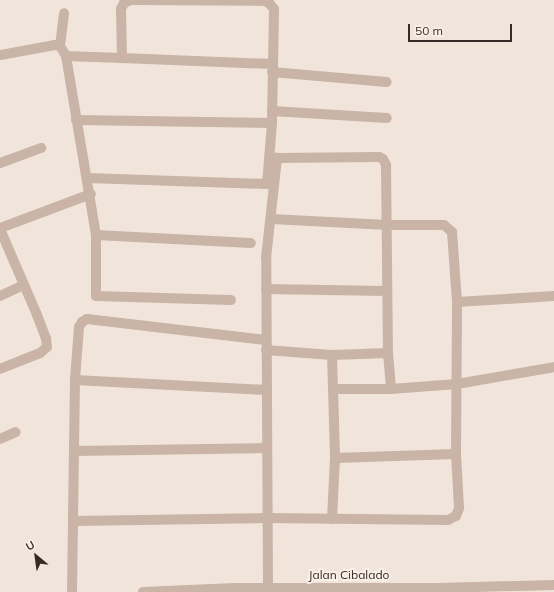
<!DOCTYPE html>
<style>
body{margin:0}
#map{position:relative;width:554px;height:592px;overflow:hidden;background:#f1e5db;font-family:Mulish,sans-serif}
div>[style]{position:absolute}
.minor>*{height:10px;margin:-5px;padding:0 5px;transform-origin:5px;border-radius:5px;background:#c9b4a7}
.tertiary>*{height:10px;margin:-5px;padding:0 5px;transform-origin:5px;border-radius:5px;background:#c9b4a7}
span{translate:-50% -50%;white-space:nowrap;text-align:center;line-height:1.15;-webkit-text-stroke:4px #f9f0e7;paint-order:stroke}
.street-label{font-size:12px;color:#362b27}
.north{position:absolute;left:16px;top:536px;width:40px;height:40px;-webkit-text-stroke:3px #f9f0e7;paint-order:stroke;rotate:331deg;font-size:11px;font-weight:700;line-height:16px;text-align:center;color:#362b27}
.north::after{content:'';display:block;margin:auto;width:14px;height:18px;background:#362b27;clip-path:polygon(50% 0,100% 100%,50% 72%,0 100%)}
.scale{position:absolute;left:408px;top:24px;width:104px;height:18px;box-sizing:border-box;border:2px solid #362b27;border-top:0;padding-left:5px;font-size:12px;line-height:14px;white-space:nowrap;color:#362b27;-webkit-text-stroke:3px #f9f0e7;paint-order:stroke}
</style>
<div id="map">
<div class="minor">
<div style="left:60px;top:46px;width:33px;rotate:-83deg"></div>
<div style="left:0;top:55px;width:56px;rotate:-10.3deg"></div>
<div style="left:55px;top:45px;width:5px;rotate:11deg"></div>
<div style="left:60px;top:46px;width:12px;rotate:59deg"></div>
<div style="left:66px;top:56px;width:181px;rotate:80.5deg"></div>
<div style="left:96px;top:235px;width:155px;rotate:3deg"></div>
<div style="left:66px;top:56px;width:56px;rotate:2deg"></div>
<div style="left:122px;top:58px;width:49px;rotate:-91.2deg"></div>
<div style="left:121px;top:9px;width:7px;rotate:-63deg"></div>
<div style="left:124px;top:3px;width:8px;rotate:-23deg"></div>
<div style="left:131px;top:0;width:135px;rotate:0.4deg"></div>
<div style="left:266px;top:1px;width:5px;rotate:37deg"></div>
<div style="left:270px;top:4px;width:6px;rotate:51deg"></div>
<div style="left:274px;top:9px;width:114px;rotate:91deg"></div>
<div style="left:272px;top:123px;width:61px;rotate:94.7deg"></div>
<div style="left:267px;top:184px;width:179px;rotate:-178.1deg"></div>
<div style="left:122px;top:58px;width:151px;rotate:2.3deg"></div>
<div style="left:272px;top:72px;width:115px;rotate:5deg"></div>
<div style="left:272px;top:111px;width:115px;rotate:3.5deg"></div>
<div style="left:76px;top:120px;width:196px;rotate:0.9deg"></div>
<div style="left:0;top:163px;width:44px;rotate:-20.1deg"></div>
<div style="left:271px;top:219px;width:117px;rotate:2.9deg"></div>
<div style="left:388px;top:225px;width:56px"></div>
<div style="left:444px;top:225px;width:11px;rotate:41deg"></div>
<div style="left:452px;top:232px;width:70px;rotate:85.9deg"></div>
<div style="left:0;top:228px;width:97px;rotate:-20.5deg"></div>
<div style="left:0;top:229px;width:94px;rotate:66.7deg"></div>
<div style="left:37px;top:315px;width:25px;rotate:69deg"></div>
<div style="left:46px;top:338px;width:9px;rotate:84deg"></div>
<div style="left:47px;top:347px;width:9px;rotate:139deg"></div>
<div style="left:40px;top:353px;width:43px;rotate:158.2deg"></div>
<div style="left:96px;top:235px;width:61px;rotate:90deg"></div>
<div style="left:96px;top:296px;width:135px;rotate:1.7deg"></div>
<div style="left:266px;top:289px;width:121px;rotate:0.9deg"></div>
<div style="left:0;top:296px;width:26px;rotate:-25deg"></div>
<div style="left:266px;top:350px;width:66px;rotate:4.3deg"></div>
<div style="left:332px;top:355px;width:56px;rotate:-2deg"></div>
<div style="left:332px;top:355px;width:103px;rotate:88.3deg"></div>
<div style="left:335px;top:458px;width:61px;rotate:92.8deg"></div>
<div style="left:75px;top:380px;width:192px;rotate:3deg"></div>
<div style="left:334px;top:389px;width:57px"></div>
<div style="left:391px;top:389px;width:66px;rotate:-4.3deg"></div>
<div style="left:457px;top:384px;width:98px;rotate:-9.9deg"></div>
<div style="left:0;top:439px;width:17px;rotate:-24deg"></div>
<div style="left:74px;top:451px;width:193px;rotate:-0.9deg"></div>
<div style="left:335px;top:458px;width:121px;rotate:-1.9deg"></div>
<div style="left:74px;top:521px;width:192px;rotate:-0.9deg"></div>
<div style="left:266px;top:518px;width:182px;rotate:0.6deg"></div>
<div style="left:448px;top:520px;width:9px;rotate:-27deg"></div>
<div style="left:456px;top:516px;width:9px;rotate:-69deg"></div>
<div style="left:459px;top:508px;width:54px;rotate:-93.2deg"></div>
<div style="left:456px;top:454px;width:152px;rotate:-89.6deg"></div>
<div style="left:457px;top:302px;width:97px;rotate:-3.5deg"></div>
<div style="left:268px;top:588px;width:330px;rotate:-90.3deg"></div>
<div style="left:266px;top:258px;width:101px;rotate:-83.7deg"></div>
<div style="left:277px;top:158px;width:102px;rotate:-0.6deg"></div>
<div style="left:379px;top:157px;width:4px;rotate:27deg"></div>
<div style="left:383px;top:159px;width:7px;rotate:63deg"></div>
<div style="left:386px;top:165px;width:188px;rotate:89.4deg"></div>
<div style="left:388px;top:353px;width:36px;rotate:85deg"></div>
<div style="left:72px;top:592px;width:212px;rotate:-89.2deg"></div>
<div style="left:75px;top:380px;width:53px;rotate:-85.7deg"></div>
<div style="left:79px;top:327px;width:6px;rotate:-59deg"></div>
<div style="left:82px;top:322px;width:6px;rotate:-31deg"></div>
<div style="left:87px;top:319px;width:180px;rotate:6.7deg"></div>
</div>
<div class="tertiary">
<div style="left:143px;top:592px;width:92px;rotate:-2.5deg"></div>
<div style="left:235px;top:588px;width:202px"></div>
<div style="left:437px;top:588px;width:117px;rotate:-1.5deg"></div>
</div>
<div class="street-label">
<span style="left:349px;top:575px">Jalan Cibalado</span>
</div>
<div class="north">U</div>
<div class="scale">50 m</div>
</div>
